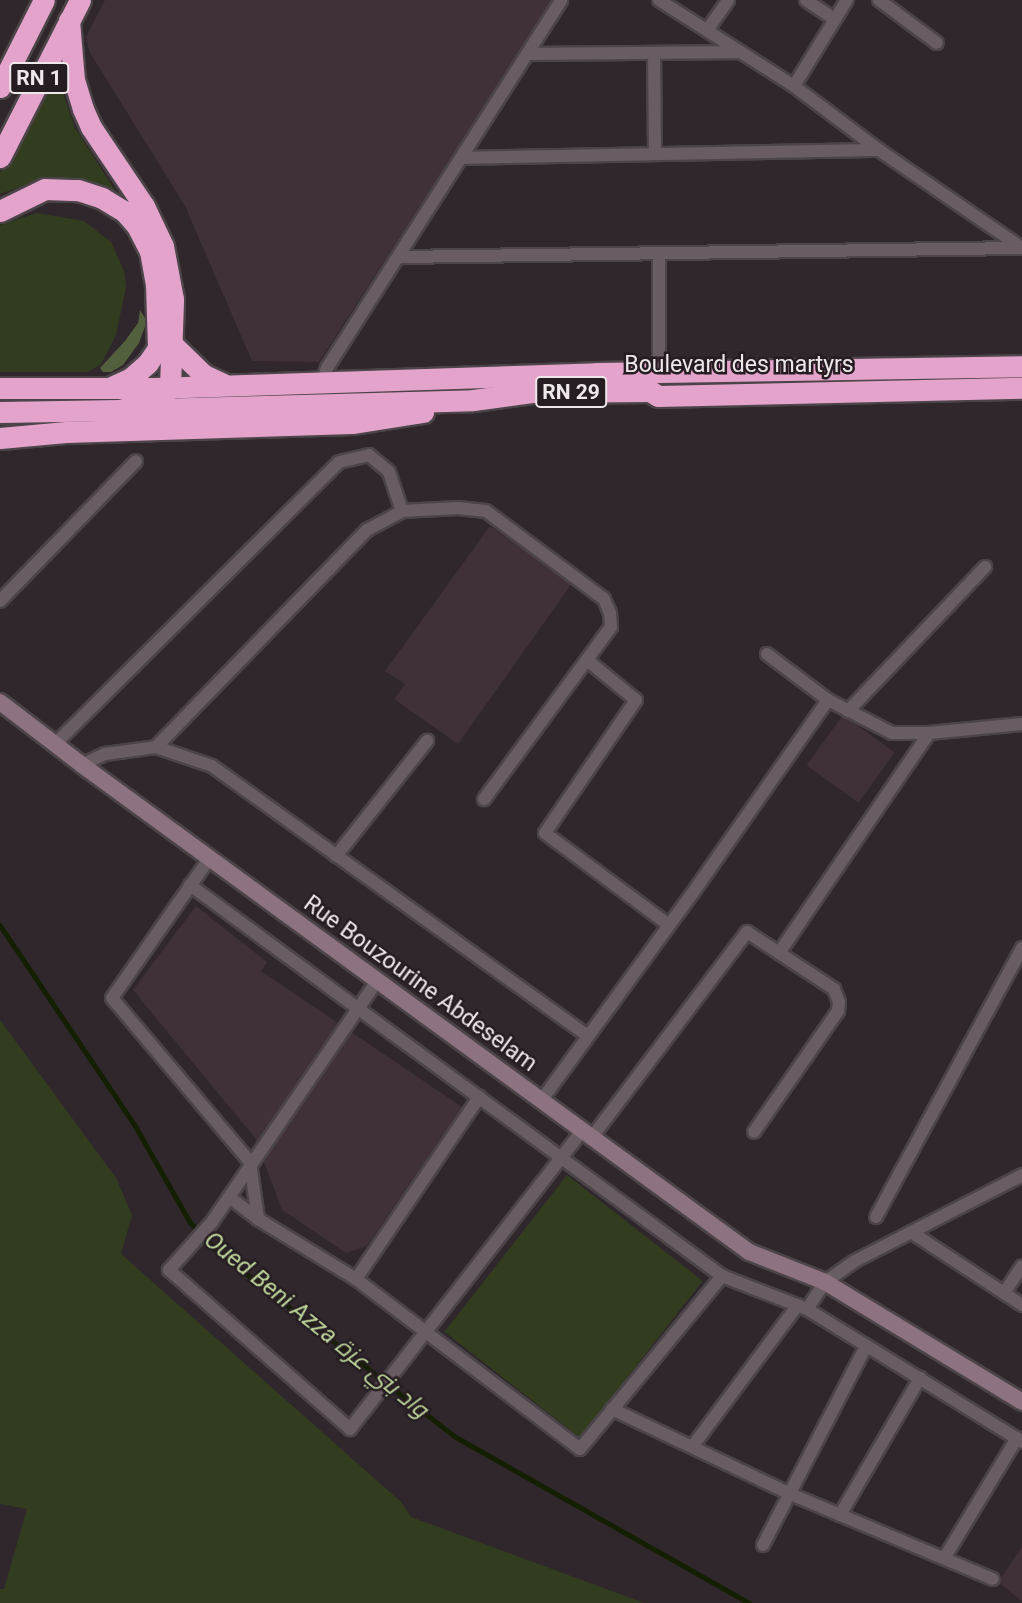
<!DOCTYPE html>
<meta charset="utf-8">
<style>
body{margin:0}
#map{position:relative;width:1022px;height:1603px;overflow:hidden;background:#30272c;font-family:Roboto,Cairo,sans-serif}
div>[style]{position:absolute}
.built>*{inset:0;background:#3f3039;transform-origin:0 0}
.green>*{inset:0;background:#323d1f;transform-origin:0 0}
.forest>*{inset:0;background:#52603e}
.stream>*{height:4.5px;margin:-2.25px;padding:0 2.25px;transform-origin:2.25px;border-radius:2.25px;background:#141f00}
.roads{filter:drop-shadow(2px 0 #4b4448) drop-shadow(-2px 0 #4b4448) drop-shadow(0 2px #4b4448) drop-shadow(0 -2px #4b4448)}
.street>*{height:12px;margin:-6px;padding:0 6px;transform-origin:6px;border-radius:6px;background:#685d63}
.secondary>*{height:16px;margin:-8px;padding:0 8px;transform-origin:8px;border-radius:8px;background:#8d7282}
.highway>*{height:21px;margin:-10.5px;padding:0 10.5px;transform-origin:10.5px;border-radius:10.5px;background:#e4a3cb}
span{translate:-50% -50%;white-space:nowrap;text-align:center;line-height:1.15;-webkit-text-stroke:5px #261d23;paint-order:stroke}
.shield-label span{padding:2px 5px;background:#261d23;border:2px solid;border-radius:5px;-webkit-text-stroke-width:0}
.shield-label{font-size:21px;color:#eee8eb;font-weight:700}
.street-label{font-size:23px;color:#eee8eb}
.water-label{font-size:24px;color:#bed69a;font-style:italic}
</style>
<div id="map">
<div class="built">
<div style="clip-path:polygon(105px 0,553px 0,319px 362px,252px 361px,185px 206px,89px 51px,86px 37px)"></div>
<div style="clip-path:polygon(490px 526px,573px 582px,458px 744px,394px 699px,405px 684px,385px 671px)"></div>
<div style="left:843px;top:715px;width:64px;height:62px;rotate:36deg"></div>
<div style="clip-path:polygon(196px 906px,267px 962px,261px 971px,462px 1107px,367px 1246px,346px 1253px,282px 1210px,255px 1138px,133px 990px)"></div>
<div style="clip-path:polygon(1022px 1547px,1022px 1601px,998px 1582px)"></div>
</div>
<div class="green">
<div style="clip-path:polygon(58px 53px,64px 96px,75px 128px,133px 218px,90px 184px,73px 179px,42px 179px,0 194px,0 173px)"></div>
<div style="clip-path:polygon(37px 213px,84px 221px,111px 242px,124px 271px,126px 287px,116px 335px,101px 364px,88px 372px,0 372px,0 225px)"></div>
<div style="clip-path:polygon(0 1020px,116px 1178px,132px 1215px,121px 1254px,401px 1502px,411px 1517px,644px 1603px,0 1603px,0 1589px,4px 1589px,27px 1509px,0 1504px)"></div>
<div style="left:567px;top:1175px;width:172px;height:199px;rotate:38deg"></div>
</div>
<div class="forest">
<div style="clip-path:polygon(140px 310px,147px 321px,139px 343px,123px 365px,111px 372px,103px 372px,100px 368px,125px 341px,138px 323px)"></div>
</div>
<div class="stream">
<div style="left:0;top:925px;width:244px;rotate:56deg"></div>
<div style="left:136px;top:1127px;width:109px;rotate:60.4deg"></div>
<div style="left:190px;top:1222px;width:37px;rotate:47deg"></div>
<div style="left:215px;top:1249px;width:306px;rotate:38deg"></div>
<div style="left:456px;top:1437px;width:337px;rotate:29.5deg"></div>
</div>
<div class="roads">
<div class="street">
<div style="left:659px;top:0;width:160px;rotate:32.5deg"></div>
<div style="left:794px;top:86px;width:106px;rotate:37deg"></div>
<div style="left:879px;top:150px;width:173px;rotate:34.4deg"></div>
<div style="left:806px;top:0;width:34px;rotate:34deg"></div>
<div style="left:879px;top:0;width:72px;rotate:36.6deg"></div>
<div style="left:708px;top:29px;width:35px;rotate:-55deg"></div>
<div style="left:654px;top:53px;width:101px;rotate:89.4deg"></div>
<div style="left:528px;top:54px;width:213px;rotate:-0.5deg"></div>
<div style="left:794px;top:86px;width:101px;rotate:-58.4deg"></div>
<div style="left:461px;top:158px;width:418px;rotate:-1.1deg"></div>
<div style="left:659px;top:254px;width:118px;rotate:90deg"></div>
<div style="left:399px;top:257px;width:623px;rotate:-0.83deg"></div>
<div style="left:322px;top:382px;width:15px;rotate:-70deg"></div>
<div style="left:327px;top:368px;width:436px;rotate:-57.5deg"></div>
<div style="left:0;top:601px;width:195px;rotate:-45.8deg"></div>
<div style="left:767px;top:654px;width:76px;rotate:37deg"></div>
<div style="left:828px;top:700px;width:72px;rotate:27.3deg"></div>
<div style="left:892px;top:733px;width:37px"></div>
<div style="left:929px;top:733px;width:93px;rotate:-5.5deg"></div>
<div style="left:587px;top:660px;width:63px;rotate:39.2deg"></div>
<div style="left:636px;top:700px;width:161px;rotate:124.4deg"></div>
<div style="left:545px;top:833px;width:154px;rotate:36.6deg"></div>
<div style="left:848px;top:711px;width:199px;rotate:-46.4deg"></div>
<div style="left:55px;top:744px;width:400px;rotate:-44.8deg"></div>
<div style="left:339px;top:462px;width:31px;rotate:-13deg"></div>
<div style="left:369px;top:455px;width:26px;rotate:40deg"></div>
<div style="left:389px;top:472px;width:41px;rotate:71.6deg"></div>
<div style="left:156px;top:747px;width:59px;rotate:18.7deg"></div>
<div style="left:212px;top:766px;width:463px;rotate:35.7deg"></div>
<div style="left:82px;top:765px;width:25px;rotate:-26deg"></div>
<div style="left:105px;top:754px;width:51px;rotate:-7.8deg"></div>
<div style="left:156px;top:747px;width:303px;rotate:-45.8deg"></div>
<div style="left:367px;top:530px;width:40px;rotate:-28deg"></div>
<div style="left:402px;top:511px;width:56px;rotate:-3.1deg"></div>
<div style="left:458px;top:508px;width:28px;rotate:6deg"></div>
<div style="left:486px;top:511px;width:147px;rotate:36.7deg"></div>
<div style="left:604px;top:599px;width:15px;rotate:67deg"></div>
<div style="left:610px;top:613px;width:14px;rotate:86deg"></div>
<div style="left:611px;top:627px;width:214px;rotate:126.4deg"></div>
<div style="left:336px;top:856px;width:147px;rotate:-51.6deg"></div>
<div style="left:209px;top:859px;width:169px;rotate:124.9deg"></div>
<div style="left:112px;top:998px;width:214px;rotate:49.9deg"></div>
<div style="left:250px;top:1162px;width:58px;rotate:82deg"></div>
<div style="left:190px;top:885px;width:660px;rotate:36.31deg"></div>
<div style="left:722px;top:1276px;width:91px;rotate:21.2deg"></div>
<div style="left:807px;top:1309px;width:253px;rotate:31.7deg"></div>
<div style="left:779px;top:953px;width:266px;rotate:-55.7deg"></div>
<div style="left:377px;top:981px;width:293px;rotate:124.4deg"></div>
<div style="left:211px;top:1223px;width:63px;rotate:131.8deg"></div>
<div style="left:169px;top:1270px;width:241px;rotate:41.3deg"></div>
<div style="left:350px;top:1429px;width:379px;rotate:-52.1deg"></div>
<div style="left:541px;top:1101px;width:256px;rotate:-53.9deg"></div>
<div style="left:692px;top:894px;width:237px;rotate:-55deg"></div>
<div style="left:592px;top:1137px;width:257px;rotate:-52.9deg"></div>
<div style="left:747px;top:932px;width:104px;rotate:33.2deg"></div>
<div style="left:834px;top:989px;width:14px;rotate:69deg"></div>
<div style="left:839px;top:1002px;width:9px;rotate:96deg"></div>
<div style="left:838px;top:1011px;width:147px;rotate:124.8deg"></div>
<div style="left:229px;top:1197px;width:36px;rotate:37deg"></div>
<div style="left:258px;top:1219px;width:115px;rotate:31.5deg"></div>
<div style="left:356px;top:1279px;width:281px;rotate:37.2deg"></div>
<div style="left:580px;top:1449px;width:224px;rotate:-50.6deg"></div>
<div style="left:876px;top:1217px;width:306px;rotate:-61.5deg"></div>
<div style="left:911px;top:1232px;width:133px;rotate:33.3deg"></div>
<div style="left:356px;top:1279px;width:220px;rotate:-55.9deg"></div>
<div style="left:1004px;top:1293px;width:32px;rotate:-56deg"></div>
<div style="left:807px;top:1309px;width:32px;rotate:-56deg"></div>
<div style="left:825px;top:1282px;width:37px;rotate:-35deg"></div>
<div style="left:855px;top:1261px;width:188px;rotate:-27.2deg"></div>
<div style="left:612px;top:1409px;width:195px;rotate:25.5deg"></div>
<div style="left:788px;top:1493px;width:222px;rotate:22.8deg"></div>
<div style="left:692px;top:1447px;width:177px;rotate:-53.3deg"></div>
<div style="left:840px;top:1515px;width:159px;rotate:-59.7deg"></div>
<div style="left:763px;top:1545px;width:224px;rotate:-62.6deg"></div>
<div style="left:945px;top:1557px;width:139px;rotate:-58.8deg"></div>
</div>
<div class="secondary">
<div style="left:0;top:702px;width:103px;rotate:37.5deg"></div>
<div style="left:82px;top:765px;width:826px;rotate:36.13deg"></div>
<div style="left:749px;top:1252px;width:82px;rotate:21.5deg"></div>
<div style="left:825px;top:1282px;width:231px;rotate:31.3deg"></div>
</div>
<div class="highway">
<div style="left:0;top:87px;width:97px;rotate:-63.2deg"></div>
<div style="left:0;top:157px;width:176px;rotate:-63deg"></div>
<div style="left:0;top:211px;width:50px;rotate:-26.1deg"></div>
<div style="left:45px;top:189px;width:33px;rotate:2deg"></div>
<div style="left:78px;top:190px;width:25px;rotate:18deg"></div>
<div style="left:102px;top:198px;width:26px;rotate:31deg"></div>
<div style="left:124px;top:211px;width:20px;rotate:49deg"></div>
<div style="left:137px;top:226px;width:28px;rotate:63deg"></div>
<div style="left:150px;top:251px;width:34px;rotate:80deg"></div>
<div style="left:156px;top:284px;width:64px;rotate:88.2deg"></div>
<div style="left:158px;top:348px;width:18px;rotate:124deg"></div>
<div style="left:148px;top:363px;width:23px;rotate:139deg"></div>
<div style="left:131px;top:378px;width:21px;rotate:155deg"></div>
<div style="left:173px;top:345px;width:43px;rotate:44.1deg"></div>
<div style="left:204px;top:375px;width:21px;rotate:25deg"></div>
<div style="left:0;top:388px;width:155px"></div>
<div style="left:155px;top:388px;width:442px;rotate:-1.9deg"></div>
<div style="left:597px;top:373px;width:425px;rotate:-0.9deg"></div>
<div style="left:120px;top:410px;width:353px;rotate:-1.6deg"></div>
<div style="left:473px;top:400px;width:61px;rotate:-7.6deg"></div>
<div style="left:533px;top:392px;width:117px;rotate:-0.5deg"></div>
<div style="left:650px;top:391px;width:9px;rotate:32deg"></div>
<div style="left:658px;top:396px;width:364px;rotate:-1.3deg"></div>
<div style="left:0;top:412px;width:120px;rotate:-1deg"></div>
<div style="left:120px;top:410px;width:39px;rotate:-15deg"></div>
<div style="left:158px;top:400px;width:18px;rotate:-47deg"></div>
<div style="left:170px;top:387px;width:88px;rotate:-88deg"></div>
<div style="left:173px;top:299px;width:54px;rotate:-100.7deg"></div>
<div style="left:163px;top:246px;width:44px;rotate:-115.4deg"></div>
<div style="left:144px;top:206px;width:95px;rotate:-123.9deg"></div>
<div style="left:91px;top:127px;width:20px;rotate:-114deg"></div>
<div style="left:83px;top:109px;width:30px;rotate:-107deg"></div>
<div style="left:74px;top:80px;width:60px;rotate:-94.8deg"></div>
<div style="left:0;top:438px;width:66px;rotate:-5.2deg"></div>
<div style="left:66px;top:432px;width:286px;rotate:-1.8deg"></div>
<div style="left:352px;top:423px;width:72px;rotate:-8.8deg"></div>
</div>
</div>
<div class="shield-label">
<span style="left:39px;top:78px">RN 1</span>
<span style="left:571px;top:392px">RN 29</span>
</div>
<div class="street-label">
<span style="left:739px;top:365px">Boulevard des martyrs</span>
<span style="left:420px;top:984px;rotate:36deg">Rue Bouzourine Abdeselam</span>
</div>
<div class="water-label">
<span style="left:316px;top:1325px;rotate:39deg">Oued Beni Azza واد بني عزة</span>
</div>
</div>
